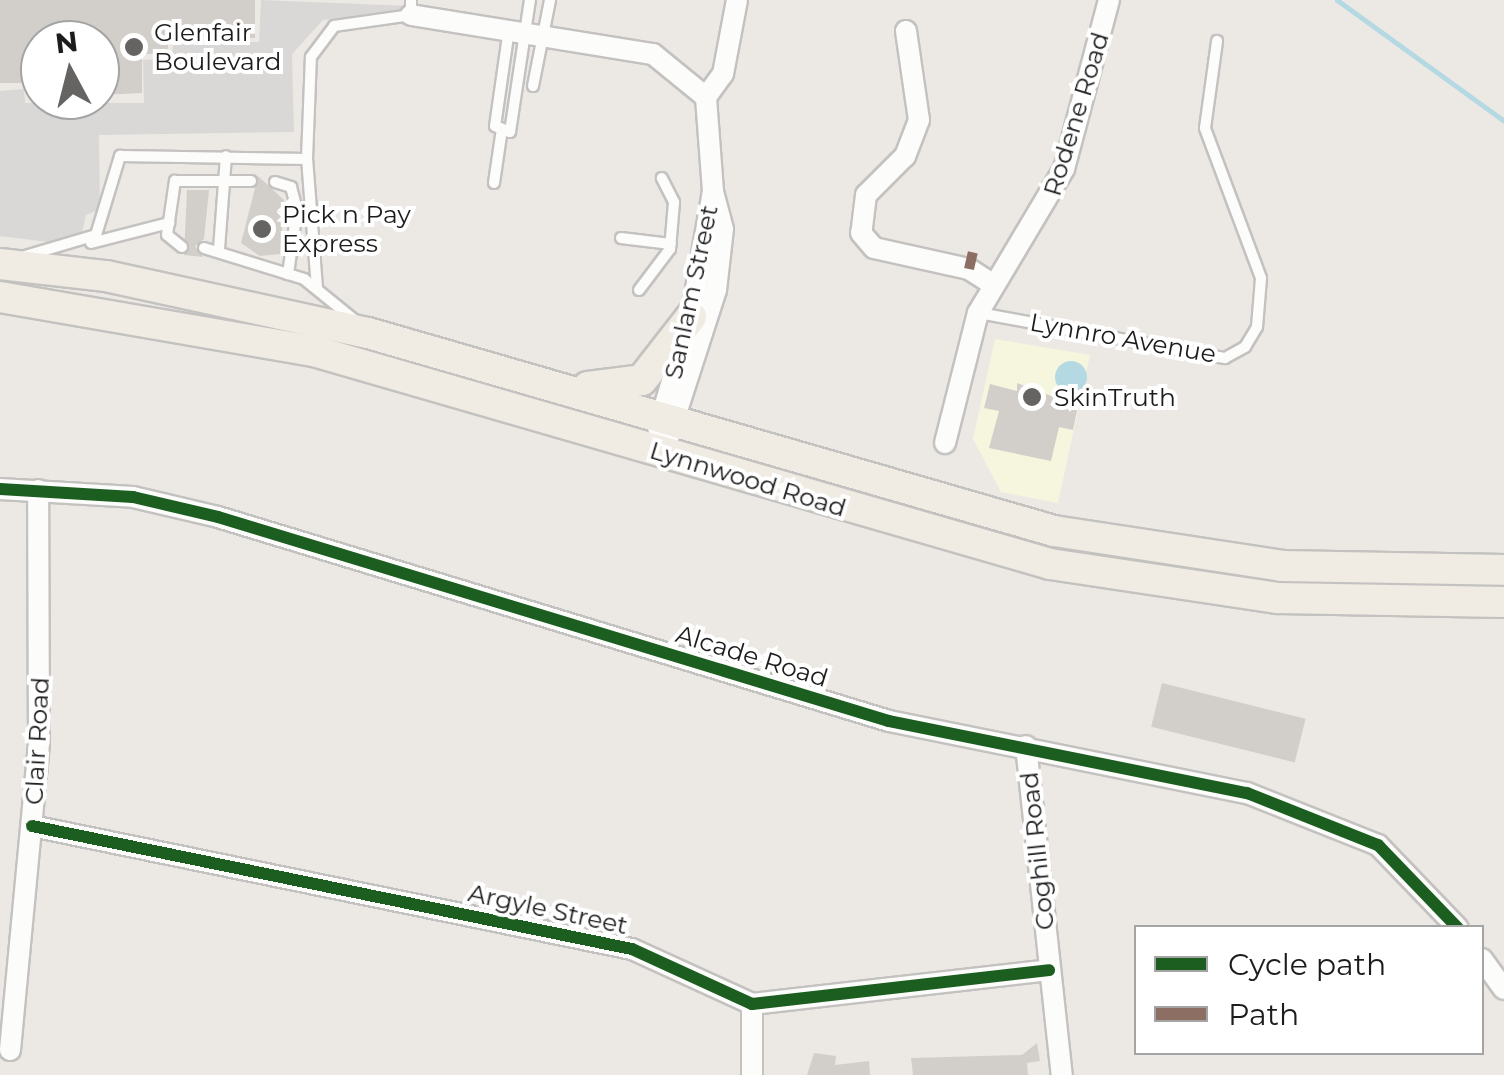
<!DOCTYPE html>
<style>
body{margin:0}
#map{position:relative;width:1504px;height:1075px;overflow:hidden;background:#ece9e4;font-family:Montserrat,sans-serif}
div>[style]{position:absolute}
.education>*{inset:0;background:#f6f5de}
.parking>*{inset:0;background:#dad8d6}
.water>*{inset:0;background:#b5d9e2}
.round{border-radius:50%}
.stream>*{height:5px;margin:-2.5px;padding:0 2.5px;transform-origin:2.5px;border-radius:2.5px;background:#b5d9e2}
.building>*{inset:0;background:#d2cfcb;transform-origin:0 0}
.roads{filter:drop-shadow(2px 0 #c4c2c0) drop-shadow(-2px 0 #c4c2c0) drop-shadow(0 2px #c4c2c0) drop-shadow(0 -2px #c4c2c0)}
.service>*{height:10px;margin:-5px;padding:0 5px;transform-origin:5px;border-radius:5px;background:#fcfcfb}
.minor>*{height:20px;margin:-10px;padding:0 10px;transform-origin:10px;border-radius:10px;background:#fcfcfb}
.primary>*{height:30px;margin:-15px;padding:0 15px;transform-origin:15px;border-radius:15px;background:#f0ebe3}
.quiet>*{height:10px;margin-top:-5px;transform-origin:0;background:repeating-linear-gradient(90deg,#8d6e63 0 20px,transparent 0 30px)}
.cycleway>*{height:12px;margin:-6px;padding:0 6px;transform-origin:6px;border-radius:6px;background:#1b5e20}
.dots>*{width:28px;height:28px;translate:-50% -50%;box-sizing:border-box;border:5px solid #fff;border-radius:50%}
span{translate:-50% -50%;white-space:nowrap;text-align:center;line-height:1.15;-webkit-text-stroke:8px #fff;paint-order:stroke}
.poi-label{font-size:25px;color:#1c1c1c}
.left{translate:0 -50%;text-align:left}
.street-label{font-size:25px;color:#1c1c1c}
.legend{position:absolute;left:1134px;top:925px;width:350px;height:130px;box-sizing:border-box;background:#fff;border:2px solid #a4a4a4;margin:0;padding:12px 18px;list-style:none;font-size:30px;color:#1c1c1c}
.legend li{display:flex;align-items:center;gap:20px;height:50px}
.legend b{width:50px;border:2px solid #a4a4a4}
.north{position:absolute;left:20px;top:20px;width:100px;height:100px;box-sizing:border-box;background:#fff;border:2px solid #a4a4a4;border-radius:50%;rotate:353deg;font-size:28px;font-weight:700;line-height:40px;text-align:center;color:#1c1c1c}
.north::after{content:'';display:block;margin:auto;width:35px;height:45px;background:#656462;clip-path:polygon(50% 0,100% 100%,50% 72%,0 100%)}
</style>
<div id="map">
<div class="education">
<div style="clip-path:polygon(995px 339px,1090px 355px,1058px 503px,1001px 492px,973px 439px)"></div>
</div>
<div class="parking">
<div style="clip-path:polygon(261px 0,435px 7px,323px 20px,292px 54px,294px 132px,99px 135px,100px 209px,86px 215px,82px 233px,48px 242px,0 236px,0 91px,24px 89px,25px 103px,144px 103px,143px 60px,172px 58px,173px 43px,259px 42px)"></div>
</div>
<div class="water">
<div class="round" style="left:1055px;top:361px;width:32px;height:32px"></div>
</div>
<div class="stream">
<div style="left:1337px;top:0;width:206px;rotate:35.9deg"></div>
</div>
<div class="building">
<div style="clip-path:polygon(0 0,255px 0,255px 38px,168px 37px,168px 54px,142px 54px,142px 93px,100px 95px,100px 40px,40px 40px,40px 83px,0 83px)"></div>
<div style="clip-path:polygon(258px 176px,284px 200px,280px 254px,260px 256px,241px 243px)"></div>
<div style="clip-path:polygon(187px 190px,209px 190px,204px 239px,195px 246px,203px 257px,184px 255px)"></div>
<div style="clip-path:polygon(1017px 383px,1078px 406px,1073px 430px,1059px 427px,1051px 461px,989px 448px,999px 411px,984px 408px,990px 384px,1017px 391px)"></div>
<div style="left:1162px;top:683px;width:148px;height:45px;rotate:14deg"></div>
<div style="clip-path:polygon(1037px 1043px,1040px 1061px,1027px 1063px,1028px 1075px,913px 1075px,911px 1058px,1022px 1055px)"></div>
<div style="clip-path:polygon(814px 1053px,836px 1056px,835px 1065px,869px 1061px,870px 1075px,807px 1075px)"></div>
</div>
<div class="roads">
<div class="service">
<div style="left:509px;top:29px;width:98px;rotate:98.2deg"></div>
<div style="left:495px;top:126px;width:16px;rotate:22deg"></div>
<div style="left:510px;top:132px;width:134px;rotate:-81.4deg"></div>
<div style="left:533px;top:86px;width:88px;rotate:-78.8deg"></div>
<div style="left:275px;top:182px;width:17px;rotate:17deg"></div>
<div style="left:291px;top:187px;width:24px;rotate:75deg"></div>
<div style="left:297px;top:210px;width:65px;rotate:98deg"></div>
<div style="left:494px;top:183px;width:55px;rotate:-81.6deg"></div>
<div style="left:621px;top:238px;width:50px;rotate:6.8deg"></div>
<div style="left:91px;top:243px;width:81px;rotate:-14.4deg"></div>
<div style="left:182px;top:247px;width:19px;rotate:-141deg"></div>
<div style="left:167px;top:235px;width:55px;rotate:-81.6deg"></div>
<div style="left:175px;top:181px;width:76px"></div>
<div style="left:204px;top:248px;width:105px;rotate:17.2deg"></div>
<div style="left:304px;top:279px;width:68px;rotate:39.1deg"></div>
<div style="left:219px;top:249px;width:93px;rotate:-85.7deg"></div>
<div style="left:25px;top:256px;width:74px;rotate:-16.5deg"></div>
<div style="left:96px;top:235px;width:83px;rotate:-73.1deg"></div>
<div style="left:120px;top:156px;width:187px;rotate:0.9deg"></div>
<div style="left:317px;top:288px;width:129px;rotate:-94.4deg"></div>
<div style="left:307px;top:159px;width:102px;rotate:-87.8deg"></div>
<div style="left:311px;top:57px;width:39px;rotate:-53deg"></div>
<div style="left:334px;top:26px;width:78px;rotate:-8.1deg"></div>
<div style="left:411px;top:15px;width:15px;rotate:-90deg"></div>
<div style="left:639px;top:290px;width:51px;rotate:-52.9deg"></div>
<div style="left:670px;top:249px;width:47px;rotate:-85.1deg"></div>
<div style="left:674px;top:202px;width:27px;rotate:-117deg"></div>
<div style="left:979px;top:313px;width:250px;rotate:10.4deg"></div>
<div style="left:1225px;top:358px;width:23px;rotate:-29deg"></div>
<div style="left:1245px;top:347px;width:23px;rotate:-59deg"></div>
<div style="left:1257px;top:327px;width:49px;rotate:-85.3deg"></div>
<div style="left:1261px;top:278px;width:160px;rotate:-110.5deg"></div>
<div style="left:1205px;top:128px;width:88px;rotate:-82.1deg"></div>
</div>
<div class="minor">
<div style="left:411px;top:15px;width:245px;rotate:9.2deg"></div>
<div style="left:653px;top:54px;width:68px;rotate:39.1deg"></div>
<div style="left:906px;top:31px;width:90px;rotate:81.7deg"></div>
<div style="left:919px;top:120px;width:39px;rotate:111deg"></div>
<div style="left:905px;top:156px;width:55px;rotate:135deg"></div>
<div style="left:866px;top:195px;width:38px;rotate:97deg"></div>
<div style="left:861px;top:233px;width:20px;rotate:49deg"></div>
<div style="left:874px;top:248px;width:97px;rotate:12.5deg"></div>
<div style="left:969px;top:269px;width:27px;rotate:33deg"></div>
<div style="left:658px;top:428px;width:116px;rotate:-73.4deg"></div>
<div style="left:691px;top:317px;width:128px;rotate:-80.1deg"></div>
<div style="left:713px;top:191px;width:94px;rotate:-94.3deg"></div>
<div style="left:706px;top:97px;width:29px;rotate:-54deg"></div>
<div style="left:723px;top:74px;width:75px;rotate:-79.3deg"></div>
<div style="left:945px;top:443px;width:134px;rotate:-75.8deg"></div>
<div style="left:978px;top:313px;width:168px;rotate:-59.2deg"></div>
<div style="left:1064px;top:169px;width:175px;rotate:-75.1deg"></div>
<div style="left:663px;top:454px;width:172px;rotate:-72.1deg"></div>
<div style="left:716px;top:290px;width:61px;rotate:-83.5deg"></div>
<div style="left:723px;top:229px;width:39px;rotate:-105deg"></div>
<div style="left:0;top:489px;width:133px;rotate:3.4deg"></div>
<div style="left:133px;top:497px;width:87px;rotate:13.2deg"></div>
<div style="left:218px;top:517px;width:701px;rotate:16.91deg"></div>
<div style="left:889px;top:721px;width:365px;rotate:11.4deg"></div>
<div style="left:1247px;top:793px;width:141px;rotate:21.7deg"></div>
<div style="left:1378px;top:845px;width:115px;rotate:46.1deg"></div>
<div style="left:1026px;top:746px;width:331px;rotate:83.8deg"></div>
<div style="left:32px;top:826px;width:612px;rotate:11.59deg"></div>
<div style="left:632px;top:949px;width:132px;rotate:24.6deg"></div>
<div style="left:752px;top:1004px;width:299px;rotate:-6.5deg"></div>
<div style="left:1482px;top:959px;width:37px;rotate:54deg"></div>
<div style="left:752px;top:1004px;width:71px;rotate:90deg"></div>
<div style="left:10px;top:1050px;width:308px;rotate:-84.6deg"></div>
<div style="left:39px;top:743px;width:253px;rotate:-90.2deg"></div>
</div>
<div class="primary">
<div style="left:0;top:264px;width:107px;rotate:6.5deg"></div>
<div style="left:106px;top:276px;width:268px;rotate:12.3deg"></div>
<div style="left:368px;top:333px;width:714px;rotate:16.1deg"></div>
<div style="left:1054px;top:531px;width:231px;rotate:8.7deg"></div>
<div style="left:1282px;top:566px;width:222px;rotate:1deg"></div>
<div style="left:0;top:297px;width:319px;rotate:9.8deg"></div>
<div style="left:314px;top:351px;width:766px;rotate:16.14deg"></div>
<div style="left:1050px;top:564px;width:231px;rotate:8.5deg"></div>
<div style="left:1278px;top:598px;width:226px;rotate:1deg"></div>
<div style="left:588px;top:387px;width:54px;rotate:-7.4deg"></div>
<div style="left:642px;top:380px;width:80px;rotate:-52.1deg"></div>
</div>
</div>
<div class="quiet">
<div style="left:969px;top:269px;width:17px;rotate:-77deg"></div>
</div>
<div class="cycleway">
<div style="left:0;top:489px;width:133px;rotate:3.4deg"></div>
<div style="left:133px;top:497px;width:87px;rotate:13.2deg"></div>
<div style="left:218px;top:517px;width:701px;rotate:16.91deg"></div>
<div style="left:889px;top:721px;width:365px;rotate:11.4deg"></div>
<div style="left:1247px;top:793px;width:141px;rotate:21.7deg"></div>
<div style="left:1378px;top:845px;width:115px;rotate:46.1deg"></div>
<div style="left:32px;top:826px;width:612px;rotate:11.59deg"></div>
<div style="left:632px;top:949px;width:132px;rotate:24.6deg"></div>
<div style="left:752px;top:1004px;width:299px;rotate:-6.5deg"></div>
</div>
<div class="dots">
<div style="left:134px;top:47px;background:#656462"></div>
<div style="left:262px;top:229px;background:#656462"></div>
<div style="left:1032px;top:397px;background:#656462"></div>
</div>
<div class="poi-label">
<span class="left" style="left:154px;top:47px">Glenfair<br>Boulevard</span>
<span class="left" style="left:282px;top:229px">Pick n Pay<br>Express</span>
<span class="left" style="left:1054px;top:397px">SkinTruth</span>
</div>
<div class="street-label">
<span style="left:1076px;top:114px;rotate:-73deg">Rodene Road</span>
<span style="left:691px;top:292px;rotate:-78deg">Sanlam Street</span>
<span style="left:1123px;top:338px;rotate:10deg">Lynnro Avenue</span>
<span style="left:748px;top:479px;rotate:17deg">Lynnwood Road</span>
<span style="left:752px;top:656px;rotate:17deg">Alcade Road</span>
<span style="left:37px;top:741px;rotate:-87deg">Clair Road</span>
<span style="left:1037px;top:851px;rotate:-96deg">Coghill Road</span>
<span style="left:548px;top:909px;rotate:12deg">Argyle Street</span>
</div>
<ul class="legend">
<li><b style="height:12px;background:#1b5e20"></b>Cycle path</li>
<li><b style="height:12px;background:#8d6e63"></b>Path</li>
</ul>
<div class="north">N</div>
</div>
